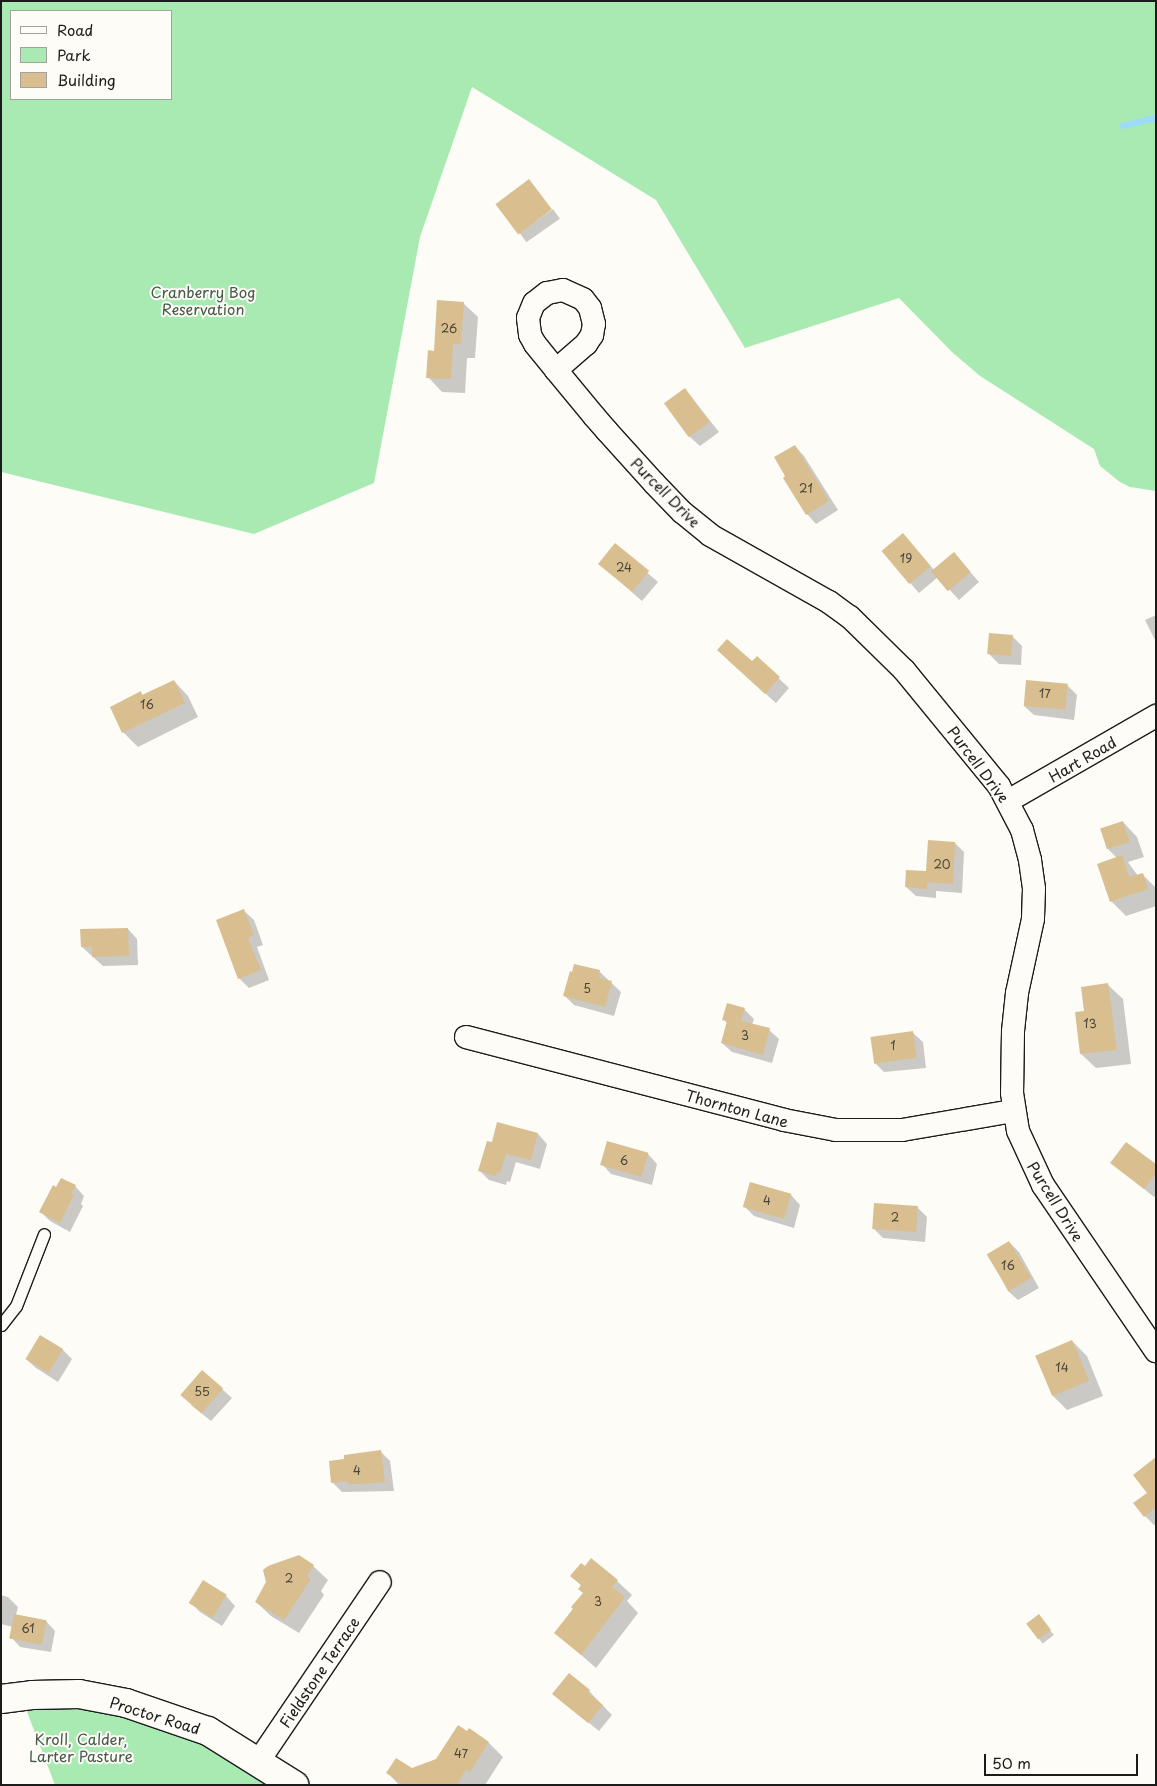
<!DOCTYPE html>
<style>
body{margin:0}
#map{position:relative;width:1157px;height:1786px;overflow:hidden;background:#fdfcf7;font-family:"Playpen Sans",sans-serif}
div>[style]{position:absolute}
.green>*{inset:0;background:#a9eab3}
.shadow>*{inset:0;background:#0003;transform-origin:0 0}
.stream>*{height:6px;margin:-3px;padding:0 3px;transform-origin:3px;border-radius:3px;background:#9cdafe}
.building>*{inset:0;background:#d9bf8f;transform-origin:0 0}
.roads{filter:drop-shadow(1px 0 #1c1c1c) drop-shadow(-1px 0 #1c1c1c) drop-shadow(0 1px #1c1c1c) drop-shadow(0 -1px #1c1c1c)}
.service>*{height:11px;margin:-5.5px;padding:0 5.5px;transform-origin:5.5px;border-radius:5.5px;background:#fdfcf7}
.minor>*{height:22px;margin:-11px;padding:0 11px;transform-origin:11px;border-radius:11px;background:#fdfcf7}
.secondary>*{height:28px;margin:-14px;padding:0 14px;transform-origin:14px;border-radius:14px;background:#fdfcf7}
span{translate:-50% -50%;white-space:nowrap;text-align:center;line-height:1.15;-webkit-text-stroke:4px #fdfcf7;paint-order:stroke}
.number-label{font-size:12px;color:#4b4539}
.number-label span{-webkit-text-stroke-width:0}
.park-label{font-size:15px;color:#465a49}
.street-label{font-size:15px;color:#1c1c1c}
.frame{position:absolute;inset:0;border:2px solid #1c1c1c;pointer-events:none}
.legend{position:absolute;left:10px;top:10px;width:162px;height:90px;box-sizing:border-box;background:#fdfcf7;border:1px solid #a3a29f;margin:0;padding:6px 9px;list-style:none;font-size:15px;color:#1c1c1c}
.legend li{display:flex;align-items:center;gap:10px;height:25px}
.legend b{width:25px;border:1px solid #a3a29f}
.scale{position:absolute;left:984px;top:1754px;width:154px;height:22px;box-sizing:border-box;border:2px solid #1c1c1c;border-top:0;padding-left:6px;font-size:15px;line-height:18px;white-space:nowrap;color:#1c1c1c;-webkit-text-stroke:4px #fdfcf7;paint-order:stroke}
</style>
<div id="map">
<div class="green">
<div style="clip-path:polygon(evenodd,1px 1px,1156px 1px,1156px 491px,1130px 487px,1120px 482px,1100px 466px,1094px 449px,980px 376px,952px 352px,899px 298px,745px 348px,656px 200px,472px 87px,420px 237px,374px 483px,254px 534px,1px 472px,1px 1px,171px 11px,171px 99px,11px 99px,11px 11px,171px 11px)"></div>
<div style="clip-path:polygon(24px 1704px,76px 1707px,134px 1717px,208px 1742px,275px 1785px,55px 1785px)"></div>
</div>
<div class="shadow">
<div style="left:553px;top:209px;width:12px;height:41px;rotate:55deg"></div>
<div style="clip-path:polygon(463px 303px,478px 317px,475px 358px,467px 358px,465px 393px,442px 392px,428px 377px,435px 352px)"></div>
<div style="clip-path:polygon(685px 389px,719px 432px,700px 446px,690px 437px)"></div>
<div style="clip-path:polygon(795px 446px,804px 456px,838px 510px,816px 524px,807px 514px,787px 476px)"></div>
<div style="clip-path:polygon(903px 535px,935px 571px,963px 564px,979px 582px,959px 600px,938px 577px,919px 593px,883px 552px)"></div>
<div style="clip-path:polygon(615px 545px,658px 582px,642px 601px,610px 573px)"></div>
<div style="clip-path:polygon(1156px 615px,1156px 642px,1145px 620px)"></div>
<div style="clip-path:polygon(1012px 636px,1022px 646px,1021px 665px,999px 664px,989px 654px)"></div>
<div style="clip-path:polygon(757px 658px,789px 688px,776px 703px,728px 660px,752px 663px)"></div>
<div style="clip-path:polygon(174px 681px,188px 696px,198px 717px,138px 747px,123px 732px,141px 693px,143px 696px)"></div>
<div style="clip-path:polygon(1067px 685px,1077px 695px,1074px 720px,1034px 715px,1024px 706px)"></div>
<div style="clip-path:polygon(1123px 822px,1137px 837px,1144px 857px,1128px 862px,1138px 876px,1143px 875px,1156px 888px,1156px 906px,1126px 916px,1111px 901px,1117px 858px,1108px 849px)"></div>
<div style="clip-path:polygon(955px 843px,964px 852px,962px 893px,936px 891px,936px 898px,916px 896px,906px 887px,927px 872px)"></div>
<div style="clip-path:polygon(244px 911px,254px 920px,263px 945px,257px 947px,269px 980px,249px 988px,239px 978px)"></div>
<div style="clip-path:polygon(128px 929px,137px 939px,138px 965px,103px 966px,82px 947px)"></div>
<div style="clip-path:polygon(600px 972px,621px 992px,614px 1016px,574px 1005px,564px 995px)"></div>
<div style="clip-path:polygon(1108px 985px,1123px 999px,1131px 1064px,1096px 1068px,1081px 1054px,1076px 1013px,1086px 1012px)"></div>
<div style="clip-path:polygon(744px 1009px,754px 1019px,752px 1025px,769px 1030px,779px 1039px,772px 1063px,732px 1052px,722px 1043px,727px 1023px,723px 1019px)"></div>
<div style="clip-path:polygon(913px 1033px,923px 1042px,926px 1068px,884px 1072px,875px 1063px)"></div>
<div style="clip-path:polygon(498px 1124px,538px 1134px,547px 1144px,540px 1169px,516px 1162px,510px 1182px,507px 1181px,506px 1185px,489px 1180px,480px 1171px,492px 1144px)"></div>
<div style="clip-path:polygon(608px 1143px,648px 1154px,657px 1164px,652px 1185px,611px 1174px,602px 1164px)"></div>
<div style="clip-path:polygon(1112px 1163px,1156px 1166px,1156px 1195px,1154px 1197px)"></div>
<div style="clip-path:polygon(75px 1186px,84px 1196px,81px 1204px,83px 1206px,70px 1232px,50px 1221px,41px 1212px,57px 1188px)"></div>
<div style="clip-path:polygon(791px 1195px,800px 1205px,794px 1228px,754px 1216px,745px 1207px)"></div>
<div style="clip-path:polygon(917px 1207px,927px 1217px,925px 1242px,883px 1238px,873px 1228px)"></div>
<div style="clip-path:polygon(1009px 1242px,1019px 1252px,1039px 1288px,1018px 1300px,1008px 1291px,988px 1254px)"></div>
<div style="clip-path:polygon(40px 1336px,63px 1350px,72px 1359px,58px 1382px,36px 1368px,26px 1359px)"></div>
<div style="clip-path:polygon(1072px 1341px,1087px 1356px,1103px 1396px,1067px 1410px,1053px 1396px)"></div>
<div style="clip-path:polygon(222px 1389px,232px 1398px,211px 1421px,191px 1405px)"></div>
<div style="clip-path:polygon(381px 1452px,390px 1461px,394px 1491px,342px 1492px,332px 1482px)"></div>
<div style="clip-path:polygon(1156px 1463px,1156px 1524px,1154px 1525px,1145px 1516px)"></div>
<div style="clip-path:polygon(313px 1566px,328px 1580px,321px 1591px,324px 1595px,299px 1633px,271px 1616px,256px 1602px,267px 1583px)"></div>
<div style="clip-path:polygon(572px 1576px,617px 1581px,632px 1595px,627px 1601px,638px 1613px,596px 1668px,556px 1633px,584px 1593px,582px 1586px)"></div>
<div style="clip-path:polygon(1px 1595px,8px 1597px,18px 1607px,16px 1615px,46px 1621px,55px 1631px,51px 1652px,20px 1647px,11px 1637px,13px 1627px,1px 1624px)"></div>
<div style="clip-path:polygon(226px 1596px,235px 1606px,222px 1626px,200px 1612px,191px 1603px)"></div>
<div style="left:1039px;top:1616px;width:24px;height:14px;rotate:52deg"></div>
<div style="clip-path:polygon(569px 1675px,589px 1691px,612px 1715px,599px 1731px,564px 1703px)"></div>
<div style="clip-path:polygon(470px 1729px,489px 1743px,503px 1757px,485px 1785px,399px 1785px,388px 1773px,412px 1769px,437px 1760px)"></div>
</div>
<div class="stream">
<div style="left:1123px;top:126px;width:34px;rotate:-14deg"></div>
</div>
<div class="building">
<div style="left:529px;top:179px;width:38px;height:42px;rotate:53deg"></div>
<div style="clip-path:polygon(437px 300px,464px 302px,461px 344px,453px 344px,451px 379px,426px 378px,428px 350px,434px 351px)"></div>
<div style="left:685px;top:388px;width:42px;height:26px;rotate:54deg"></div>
<div style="clip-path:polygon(795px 445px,829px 501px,806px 515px,783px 478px,785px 476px,774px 457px)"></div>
<div style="left:903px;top:533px;width:43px;height:28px;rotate:50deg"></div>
<div style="left:615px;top:543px;width:44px;height:27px;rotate:39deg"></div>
<div style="left:954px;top:552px;width:26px;height:30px;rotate:50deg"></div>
<div style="left:989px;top:633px;width:24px;height:21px;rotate:5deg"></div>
<div style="clip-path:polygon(727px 639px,752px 661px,757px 656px,780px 677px,765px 694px,717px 650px)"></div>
<div style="clip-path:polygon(174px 680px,185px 703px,122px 733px,110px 707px,141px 691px,142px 695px)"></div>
<div style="left:1026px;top:680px;width:42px;height:26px;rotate:5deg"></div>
<div style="left:1123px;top:821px;width:22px;height:24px;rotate:72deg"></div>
<div style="clip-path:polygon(928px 840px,955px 842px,953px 884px,927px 882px,927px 889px,905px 887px,906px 870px,926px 871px)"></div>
<div style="clip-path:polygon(1122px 855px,1129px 877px,1143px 873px,1148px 889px,1110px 902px,1097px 864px)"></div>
<div style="clip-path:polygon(244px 909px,254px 935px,248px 938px,261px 970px,238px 979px,216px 920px)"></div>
<div style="clip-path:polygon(128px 928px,129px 956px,92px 957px,92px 947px,81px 947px,80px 929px)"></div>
<div style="clip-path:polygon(574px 964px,600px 970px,599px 978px,612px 981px,605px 1007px,563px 996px,570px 971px,572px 972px)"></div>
<div style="clip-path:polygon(1108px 983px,1117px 1050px,1080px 1054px,1075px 1012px,1084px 1011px,1081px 987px)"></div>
<div style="clip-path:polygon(727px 1003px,745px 1008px,741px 1021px,770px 1028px,763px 1055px,721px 1043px,727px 1021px,722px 1020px)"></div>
<div style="left:913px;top:1031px;width:27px;height:43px;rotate:82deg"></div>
<div style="clip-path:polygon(497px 1122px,538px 1133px,531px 1160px,506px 1154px,500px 1173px,497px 1172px,496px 1176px,478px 1171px,487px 1141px,492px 1142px)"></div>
<div style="left:607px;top:1141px;width:43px;height:25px;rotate:16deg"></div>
<div style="clip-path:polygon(1126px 1142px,1156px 1164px,1156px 1173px,1144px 1189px,1110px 1163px)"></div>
<div style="clip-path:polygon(61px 1178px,76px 1185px,71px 1194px,74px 1195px,60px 1223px,39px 1212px,53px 1185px,56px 1187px)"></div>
<div style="left:750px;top:1182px;width:43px;height:26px;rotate:16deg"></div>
<div style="left:874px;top:1203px;width:44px;height:26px;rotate:4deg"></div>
<div style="left:1009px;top:1241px;width:43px;height:26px;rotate:59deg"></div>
<div style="left:40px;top:1335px;width:27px;height:28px;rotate:31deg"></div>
<div style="left:1072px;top:1340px;width:44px;height:40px;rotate:67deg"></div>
<div style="left:202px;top:1370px;width:28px;height:33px;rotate:41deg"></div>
<div style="clip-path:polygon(381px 1450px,385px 1482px,361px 1484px,348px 1484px,347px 1481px,331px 1483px,329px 1461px,344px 1459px,344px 1455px)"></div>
<div style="clip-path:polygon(1156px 1457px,1156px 1507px,1144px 1517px,1133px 1503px,1147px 1493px,1133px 1475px)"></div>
<div style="clip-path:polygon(299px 1555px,314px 1565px,307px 1576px,311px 1579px,284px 1620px,255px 1602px,266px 1582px,263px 1570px,268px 1566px)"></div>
<div style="clip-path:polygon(591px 1558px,618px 1580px,612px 1587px,625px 1597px,581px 1655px,554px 1633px,573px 1609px,571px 1607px,583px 1593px,578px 1589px,581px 1585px,570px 1576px,581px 1563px,585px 1566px)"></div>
<div style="left:203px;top:1580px;width:28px;height:27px;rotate:32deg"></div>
<div style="left:14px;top:1614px;width:33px;height:25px;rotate:11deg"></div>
<div style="left:1039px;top:1614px;width:20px;height:16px;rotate:53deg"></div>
<div style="clip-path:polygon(569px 1673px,590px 1690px,588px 1693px,603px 1705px,588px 1723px,552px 1694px)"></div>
<div style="clip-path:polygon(458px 1725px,467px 1731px,469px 1728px,489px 1742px,470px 1772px,466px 1769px,457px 1785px,404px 1785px,386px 1773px,396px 1758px,412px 1768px,436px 1759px)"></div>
</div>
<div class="roads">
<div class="service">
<div style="left:1px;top:1325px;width:24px;rotate:-52deg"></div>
<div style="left:16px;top:1306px;width:77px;rotate:-68.7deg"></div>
</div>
<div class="minor">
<div style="left:556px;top:370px;width:40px;rotate:-41deg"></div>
<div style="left:586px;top:344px;width:11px;rotate:-56deg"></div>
<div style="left:592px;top:335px;width:11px;rotate:-80deg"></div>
<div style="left:594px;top:324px;width:16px;rotate:-104deg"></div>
<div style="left:590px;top:308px;width:11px;rotate:-128deg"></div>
<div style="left:583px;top:299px;width:22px;rotate:-156deg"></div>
<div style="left:563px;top:290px;width:16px;rotate:169deg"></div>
<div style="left:547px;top:293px;width:16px;rotate:142deg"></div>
<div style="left:534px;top:303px;width:16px;rotate:112deg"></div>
<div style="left:528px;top:318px;width:17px;rotate:83deg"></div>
<div style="left:530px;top:335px;width:10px;rotate:61deg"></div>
<div style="left:535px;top:344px;width:33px;rotate:51deg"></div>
<div style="left:556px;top:370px;width:60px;rotate:50.4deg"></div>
<div style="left:594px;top:416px;width:20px;rotate:49deg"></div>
<div style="left:607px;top:431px;width:70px;rotate:47.9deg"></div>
<div style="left:654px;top:483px;width:40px;rotate:46deg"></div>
<div style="left:682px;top:512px;width:36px;rotate:39deg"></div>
<div style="left:710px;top:535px;width:137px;rotate:29.4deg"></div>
<div style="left:829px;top:602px;width:26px;rotate:36deg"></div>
<div style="left:850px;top:617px;width:76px;rotate:44.5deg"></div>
<div style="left:904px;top:670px;width:150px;rotate:50.7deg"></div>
<div style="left:999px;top:786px;width:50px;rotate:62.4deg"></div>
<div style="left:1022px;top:830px;width:31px;rotate:75deg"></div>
<div style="left:1030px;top:860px;width:29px;rotate:82deg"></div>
<div style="left:1034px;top:889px;width:30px;rotate:92deg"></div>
<div style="left:1033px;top:919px;width:76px;rotate:102.2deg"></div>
<div style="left:1017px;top:993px;width:39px;rotate:96deg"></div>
<div style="left:1013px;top:1032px;width:61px;rotate:90.9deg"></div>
<div style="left:1012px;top:1093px;width:38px;rotate:81deg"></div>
<div style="left:1018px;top:1131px;width:60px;rotate:65.2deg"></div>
<div style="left:1043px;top:1185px;width:201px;rotate:55.8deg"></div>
<div style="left:1008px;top:801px;width:171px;rotate:-29.9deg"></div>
<div style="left:466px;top:1037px;width:329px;rotate:14.6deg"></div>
<div style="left:784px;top:1120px;width:53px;rotate:10.9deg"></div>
<div style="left:836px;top:1130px;width:66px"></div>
<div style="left:902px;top:1130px;width:113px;rotate:-9.7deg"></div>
<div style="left:258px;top:1762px;width:217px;rotate:-55.9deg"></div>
</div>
<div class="secondary">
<div style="left:1px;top:1699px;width:31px;rotate:-7deg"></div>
<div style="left:32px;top:1695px;width:47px;rotate:-1.2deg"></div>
<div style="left:79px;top:1694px;width:48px;rotate:10.8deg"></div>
<div style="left:126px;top:1703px;width:87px;rotate:18.9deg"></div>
<div style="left:208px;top:1731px;width:102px;rotate:32.1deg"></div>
</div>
</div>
<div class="number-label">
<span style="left:449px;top:329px">26</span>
<span style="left:806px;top:489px">21</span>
<span style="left:906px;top:559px">19</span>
<span style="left:624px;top:568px">24</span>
<span style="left:1045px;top:694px">17</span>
<span style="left:147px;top:705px">16</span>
<span style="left:942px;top:865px">20</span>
<span style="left:587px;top:989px">5</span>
<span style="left:1090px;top:1024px">13</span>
<span style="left:745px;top:1036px">3</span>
<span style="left:893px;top:1046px">1</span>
<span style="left:624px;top:1161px">6</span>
<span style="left:767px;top:1201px">4</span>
<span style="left:895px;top:1218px">2</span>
<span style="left:1008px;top:1266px">16</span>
<span style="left:1062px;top:1368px">14</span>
<span style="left:202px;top:1392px">55</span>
<span style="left:357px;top:1471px">4</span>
<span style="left:289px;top:1579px">2</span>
<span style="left:598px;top:1602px">3</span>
<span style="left:28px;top:1629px">61</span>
<span style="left:461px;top:1754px">47</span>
</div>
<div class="park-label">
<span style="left:203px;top:300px">Cranberry Bog<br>Reservation</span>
<span style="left:81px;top:1747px">Kroll, Calder,<br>Larter Pasture</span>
</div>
<div class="street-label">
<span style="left:666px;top:492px;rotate:45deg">Purcell Drive</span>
<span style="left:1082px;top:759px;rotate:-30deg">Hart Road</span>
<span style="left:979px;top:764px;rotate:53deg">Purcell Drive</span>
<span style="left:737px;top:1108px;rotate:15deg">Thornton Lane</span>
<span style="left:1056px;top:1201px;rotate:58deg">Purcell Drive</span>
<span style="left:319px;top:1672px;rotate:-56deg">Fieldstone Terrace</span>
<span style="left:155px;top:1715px;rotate:17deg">Proctor Road</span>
</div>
<div class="frame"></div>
<ul class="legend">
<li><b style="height:6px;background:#fdfcf7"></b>Road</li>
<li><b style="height:14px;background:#a9eab3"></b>Park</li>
<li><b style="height:14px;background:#d9bf8f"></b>Building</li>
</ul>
<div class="scale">50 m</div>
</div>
